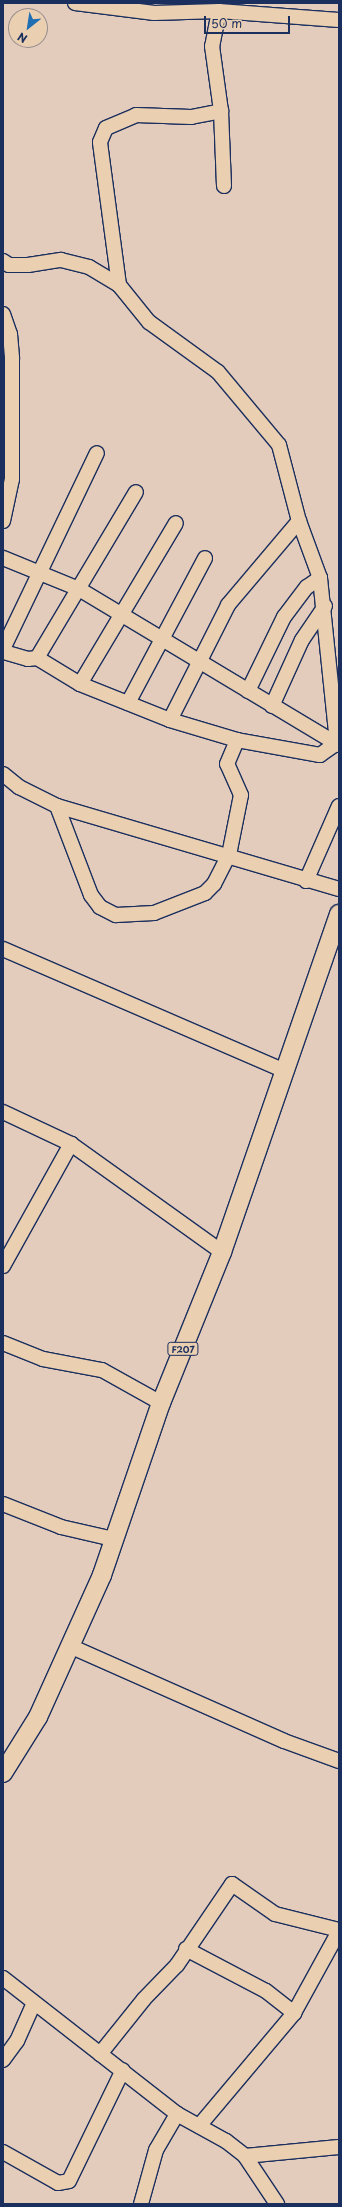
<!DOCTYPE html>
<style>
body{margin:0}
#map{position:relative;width:342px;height:2207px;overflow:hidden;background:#e4ccbd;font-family:"Playpen Sans",sans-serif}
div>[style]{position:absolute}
.roads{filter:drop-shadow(1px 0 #1b2f5e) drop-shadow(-1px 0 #1b2f5e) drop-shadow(0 1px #1b2f5e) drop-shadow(0 -1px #1b2f5e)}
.minor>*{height:14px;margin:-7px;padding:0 7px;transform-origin:7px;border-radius:7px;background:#eacfb1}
.major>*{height:18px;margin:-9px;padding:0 9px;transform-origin:9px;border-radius:9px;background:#eacfb1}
span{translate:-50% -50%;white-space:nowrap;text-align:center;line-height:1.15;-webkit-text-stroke:3px #eacfb1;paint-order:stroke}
.shield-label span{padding:1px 3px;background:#eacfb1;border:1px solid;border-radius:3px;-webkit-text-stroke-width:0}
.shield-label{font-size:9px;color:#1b2f5e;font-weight:700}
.frame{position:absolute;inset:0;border:4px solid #1b2f5e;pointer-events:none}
.north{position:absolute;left:8px;top:8px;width:40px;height:40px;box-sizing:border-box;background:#eacfb1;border:1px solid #978f90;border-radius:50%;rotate:210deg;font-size:11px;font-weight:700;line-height:16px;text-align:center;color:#1b2f5e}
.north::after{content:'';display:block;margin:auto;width:14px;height:18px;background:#1f6fb2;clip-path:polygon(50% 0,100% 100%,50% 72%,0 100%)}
.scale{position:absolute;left:204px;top:16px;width:86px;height:18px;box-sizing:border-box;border:2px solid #1b2f5e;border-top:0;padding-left:5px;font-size:12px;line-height:14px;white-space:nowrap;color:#1b2f5e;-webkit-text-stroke:3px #eacfb1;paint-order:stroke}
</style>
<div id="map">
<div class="roads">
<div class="minor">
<div style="left:75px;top:3px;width:80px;rotate:7.2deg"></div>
<div style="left:154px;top:13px;width:65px;rotate:-1.8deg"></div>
<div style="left:219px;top:11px;width:120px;rotate:4.3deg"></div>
<div style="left:219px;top:11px;width:36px;rotate:101deg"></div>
<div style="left:212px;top:46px;width:66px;rotate:82.1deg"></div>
<div style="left:221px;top:111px;width:75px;rotate:87.7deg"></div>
<div style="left:3px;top:261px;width:7px;rotate:34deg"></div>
<div style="left:9px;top:265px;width:19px"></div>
<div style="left:28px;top:265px;width:33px;rotate:-9deg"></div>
<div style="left:61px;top:260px;width:29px;rotate:14deg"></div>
<div style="left:89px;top:267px;width:35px;rotate:31deg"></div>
<div style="left:119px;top:285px;width:48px;rotate:51deg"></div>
<div style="left:149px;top:322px;width:85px;rotate:35.9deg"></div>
<div style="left:218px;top:372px;width:95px;rotate:50.1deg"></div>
<div style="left:279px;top:445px;width:79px;rotate:75.3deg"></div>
<div style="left:299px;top:521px;width:61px;rotate:69.8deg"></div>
<div style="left:320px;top:578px;width:166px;rotate:84.1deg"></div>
<div style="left:337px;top:743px;width:21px;rotate:145deg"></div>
<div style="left:320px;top:755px;width:84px;rotate:-169.8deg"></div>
<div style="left:237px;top:740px;width:70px;rotate:-163.4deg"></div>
<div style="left:170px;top:720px;width:97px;rotate:-158.2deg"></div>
<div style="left:80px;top:684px;width:50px;rotate:-148.8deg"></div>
<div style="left:37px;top:658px;width:9px;rotate:174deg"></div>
<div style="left:28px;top:659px;width:26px;rotate:-164deg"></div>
<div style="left:119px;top:285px;width:144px;rotate:-97.6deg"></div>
<div style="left:100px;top:142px;width:15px;rotate:-67deg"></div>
<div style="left:106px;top:128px;width:33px;rotate:-23deg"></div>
<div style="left:136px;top:115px;width:55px;rotate:2.1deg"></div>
<div style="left:191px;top:117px;width:31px;rotate:-11deg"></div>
<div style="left:3px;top:314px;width:21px;rotate:71deg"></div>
<div style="left:10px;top:334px;width:25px;rotate:85deg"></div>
<div style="left:12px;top:359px;width:120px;rotate:90deg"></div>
<div style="left:12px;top:479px;width:43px;rotate:102.1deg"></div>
<div style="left:3px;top:558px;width:82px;rotate:22.2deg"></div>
<div style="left:79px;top:589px;width:303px;rotate:31deg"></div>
<div style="left:3px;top:649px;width:217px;rotate:-64.4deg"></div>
<div style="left:37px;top:658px;width:193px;rotate:-59.2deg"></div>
<div style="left:80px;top:684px;width:187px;rotate:-59.2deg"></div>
<div style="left:248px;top:691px;width:82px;rotate:-64.1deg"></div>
<div style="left:284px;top:617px;width:38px;rotate:-53deg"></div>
<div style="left:307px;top:587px;width:16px;rotate:-35deg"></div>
<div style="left:128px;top:703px;width:164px;rotate:-62deg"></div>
<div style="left:272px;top:706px;width:72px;rotate:-65.6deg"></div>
<div style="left:302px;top:640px;width:41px;rotate:-55.9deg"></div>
<div style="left:170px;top:720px;width:129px;rotate:-63.2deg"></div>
<div style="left:228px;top:605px;width:110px;rotate:-49.8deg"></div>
<div style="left:3px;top:774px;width:21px;rotate:39deg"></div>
<div style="left:19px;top:787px;width:42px;rotate:26.6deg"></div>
<div style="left:57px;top:806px;width:294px;rotate:16.4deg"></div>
<div style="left:57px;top:806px;width:95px;rotate:69.1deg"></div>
<div style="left:91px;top:895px;width:15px;rotate:53deg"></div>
<div style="left:100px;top:907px;width:18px;rotate:27deg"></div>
<div style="left:116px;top:915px;width:38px;rotate:-3deg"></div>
<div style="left:154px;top:913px;width:55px;rotate:-21.4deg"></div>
<div style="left:205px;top:893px;width:13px;rotate:-45deg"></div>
<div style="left:214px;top:884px;width:33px;rotate:-63deg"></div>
<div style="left:229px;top:855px;width:61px;rotate:-78.7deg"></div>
<div style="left:241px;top:795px;width:34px;rotate:-114deg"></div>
<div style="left:227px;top:764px;width:26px;rotate:-67deg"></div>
<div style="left:306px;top:881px;width:82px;rotate:-66.3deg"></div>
<div style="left:3px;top:949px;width:305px;rotate:23.4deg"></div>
<div style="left:3px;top:1112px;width:75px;rotate:25.2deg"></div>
<div style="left:71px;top:1144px;width:186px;rotate:35.6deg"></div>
<div style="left:3px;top:1266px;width:140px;rotate:-60.9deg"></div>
<div style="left:3px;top:1343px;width:43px;rotate:21.8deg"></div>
<div style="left:43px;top:1359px;width:60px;rotate:10.6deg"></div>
<div style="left:102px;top:1370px;width:68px;rotate:29.2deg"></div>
<div style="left:3px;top:1504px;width:62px;rotate:21.6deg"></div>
<div style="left:61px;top:1527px;width:53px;rotate:13deg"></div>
<div style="left:72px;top:1647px;width:232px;rotate:23.9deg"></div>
<div style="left:284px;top:1741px;width:59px;rotate:20deg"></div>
<div style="left:186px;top:1949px;width:90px;rotate:27.7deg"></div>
<div style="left:266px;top:1991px;width:36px;rotate:38deg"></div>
<div style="left:3px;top:1978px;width:221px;rotate:38deg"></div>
<div style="left:177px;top:2114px;width:56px;rotate:28.9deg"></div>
<div style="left:226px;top:2141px;width:24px;rotate:38deg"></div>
<div style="left:245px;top:2156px;width:58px;rotate:56.3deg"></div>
<div style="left:100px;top:2054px;width:70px;rotate:-51.3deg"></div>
<div style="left:144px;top:1999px;width:47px;rotate:-45.9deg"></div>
<div style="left:177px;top:1965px;width:98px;rotate:-55.8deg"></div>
<div style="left:232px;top:1884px;width:52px;rotate:34.9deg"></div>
<div style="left:275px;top:1914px;width:66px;rotate:14deg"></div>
<div style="left:3px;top:2060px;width:24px;rotate:-54deg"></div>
<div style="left:17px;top:2041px;width:39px;rotate:-66deg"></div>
<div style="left:199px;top:2126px;width:148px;rotate:-49.9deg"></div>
<div style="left:294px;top:2013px;width:94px;rotate:-61.2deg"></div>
<div style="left:3px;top:2152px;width:63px;rotate:29.4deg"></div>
<div style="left:58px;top:2183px;width:11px;rotate:-10deg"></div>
<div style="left:69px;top:2181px;width:123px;rotate:-64.1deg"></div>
<div style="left:245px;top:2156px;width:94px;rotate:-5.5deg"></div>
<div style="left:141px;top:2204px;width:56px;rotate:-74.5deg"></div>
<div style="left:156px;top:2150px;width:42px;rotate:-59.7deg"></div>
</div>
<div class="major">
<div style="left:3px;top:1773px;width:66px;rotate:-58deg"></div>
<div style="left:38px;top:1717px;width:156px;rotate:-65.7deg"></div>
<div style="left:102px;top:1575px;width:182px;rotate:-71.1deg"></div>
<div style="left:161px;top:1403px;width:163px;rotate:-68deg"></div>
<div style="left:222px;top:1252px;width:358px;rotate:-70.9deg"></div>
</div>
</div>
<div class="shield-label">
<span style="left:183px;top:1349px">F207</span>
</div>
<div class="frame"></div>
<div class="north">N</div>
<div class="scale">50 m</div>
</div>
